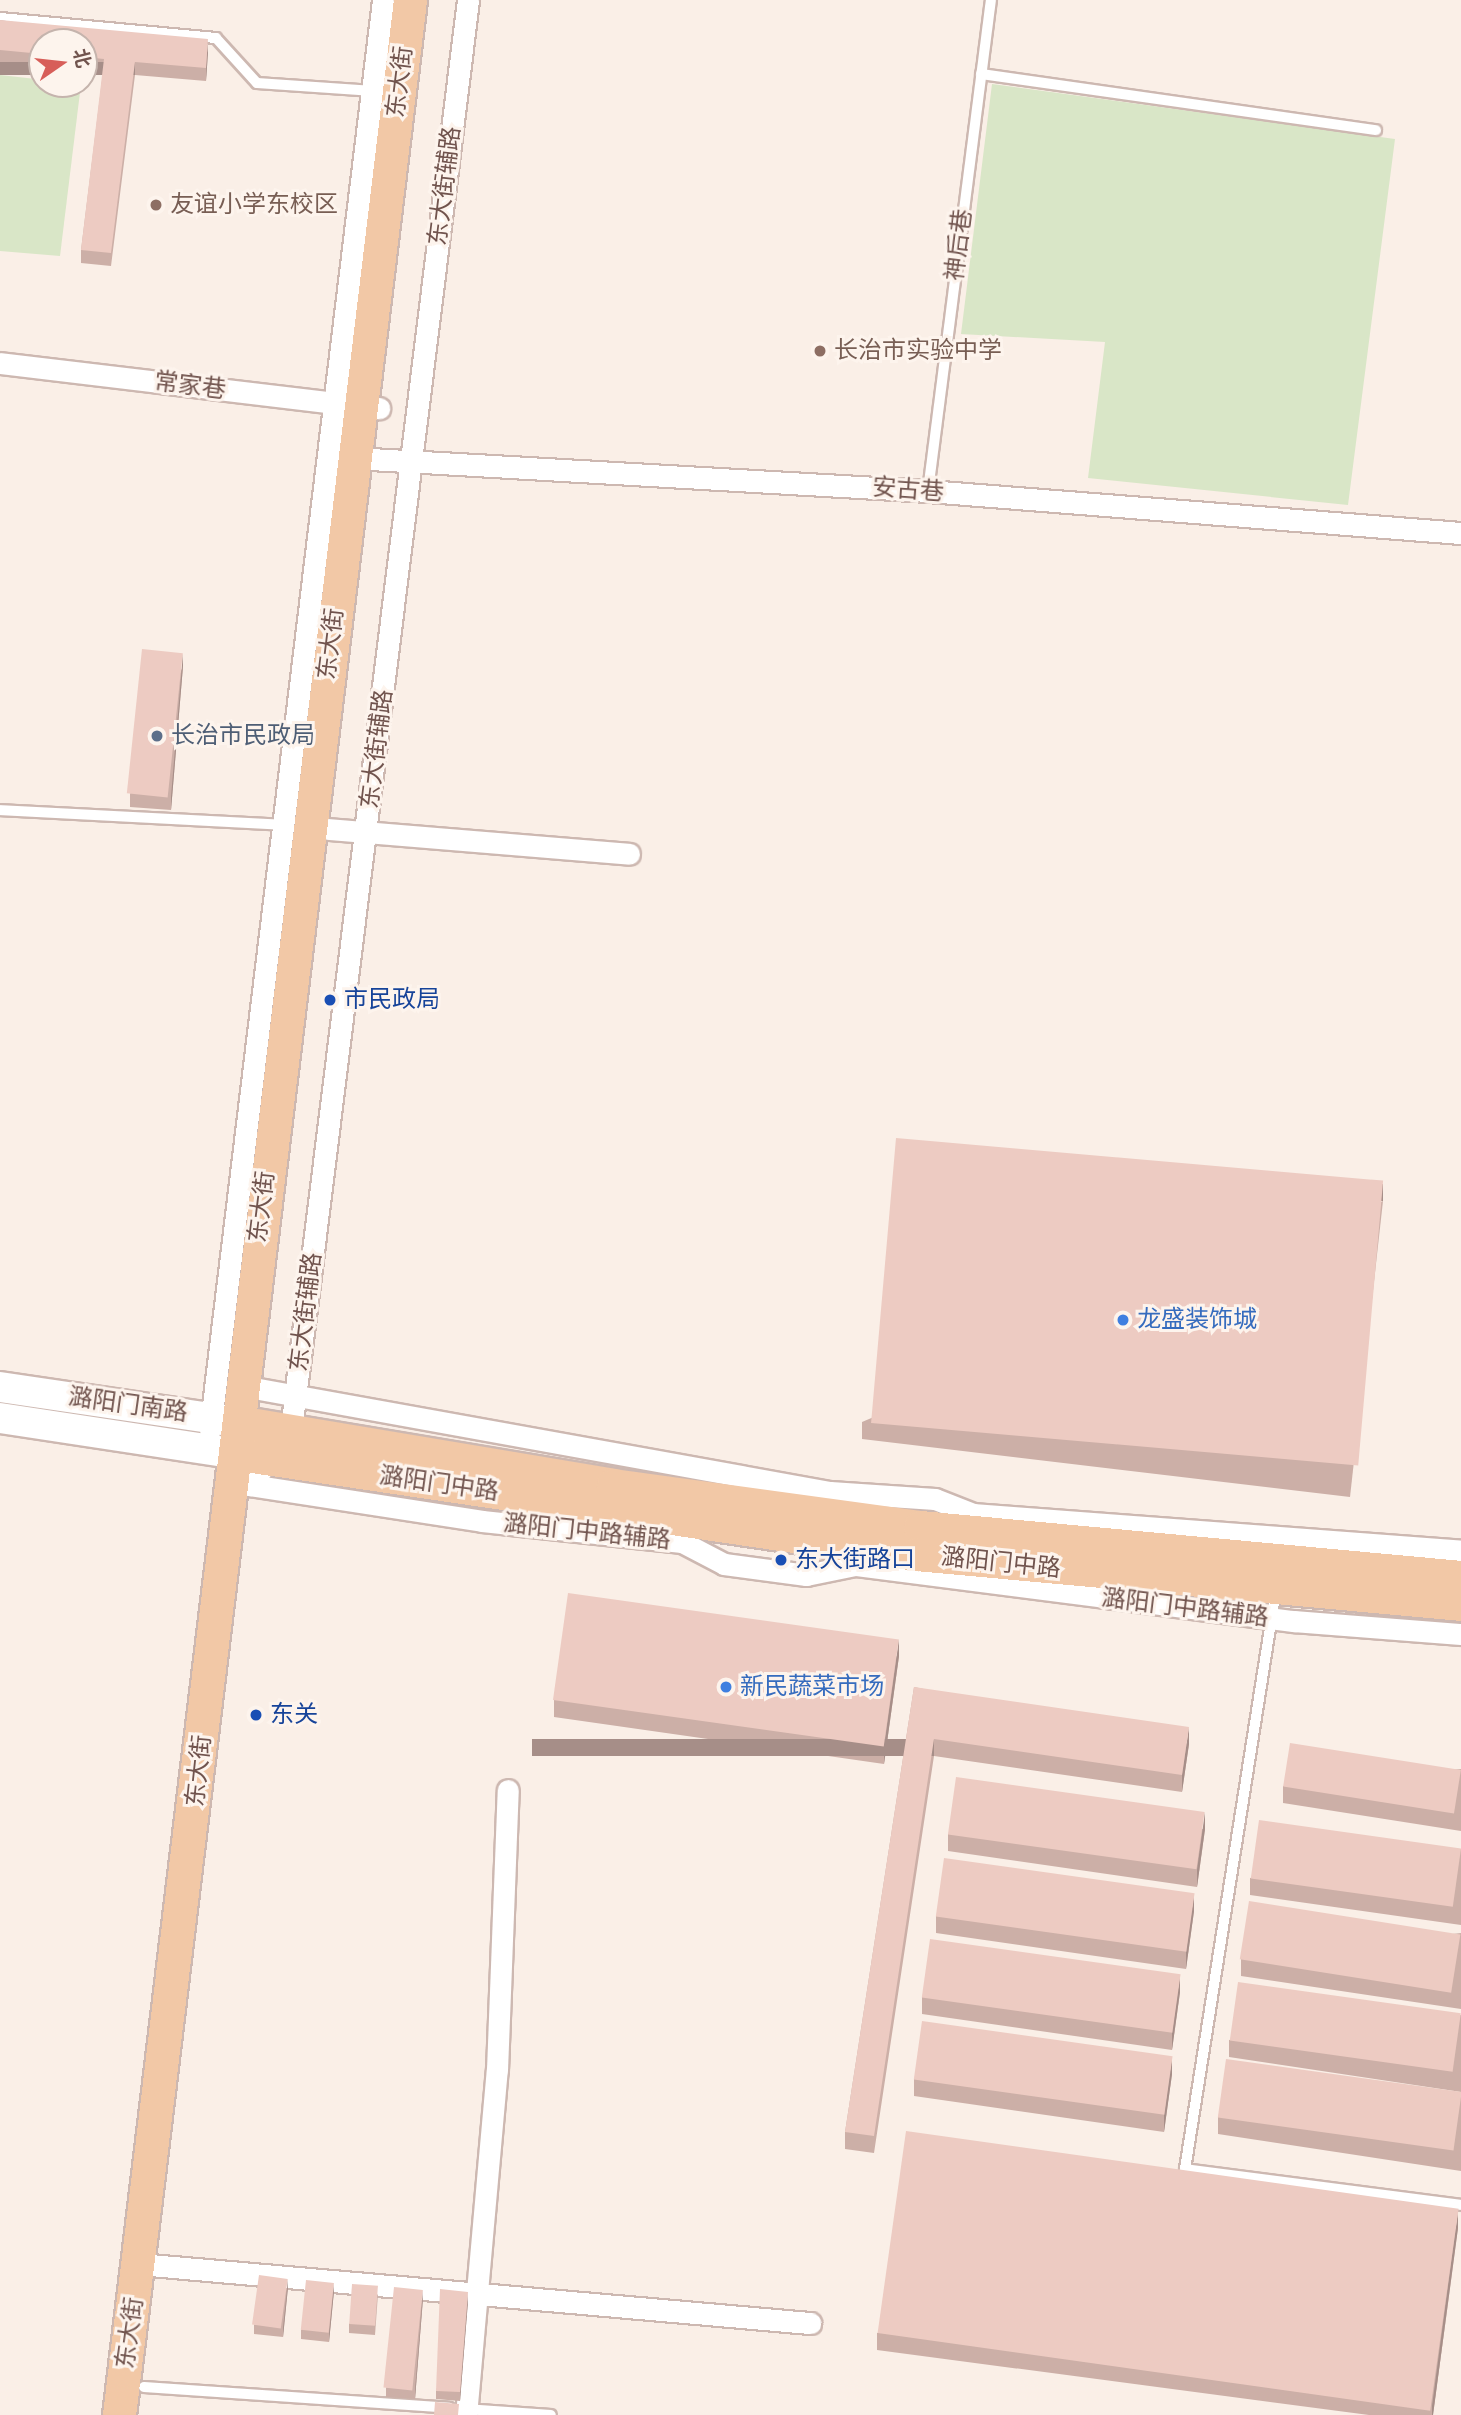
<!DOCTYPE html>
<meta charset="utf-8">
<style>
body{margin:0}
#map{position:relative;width:1461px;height:2415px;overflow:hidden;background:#faefe7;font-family:Karla,"Noto Sans SC",sans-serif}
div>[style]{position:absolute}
.green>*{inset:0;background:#d9e6c7}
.roads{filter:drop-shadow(2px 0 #cdb8b1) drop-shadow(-2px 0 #cdb8b1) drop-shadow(0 2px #cdb8b1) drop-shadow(0 -2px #cdb8b1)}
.service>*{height:10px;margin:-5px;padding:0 5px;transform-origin:5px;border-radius:5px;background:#fff}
.minor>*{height:21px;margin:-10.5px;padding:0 10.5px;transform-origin:10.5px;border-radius:10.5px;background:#fff}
.secondary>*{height:30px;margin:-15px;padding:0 15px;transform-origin:15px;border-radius:15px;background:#fff}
.primary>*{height:33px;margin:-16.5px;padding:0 16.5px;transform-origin:16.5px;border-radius:16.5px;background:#f2c8a6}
.wall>*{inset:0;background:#ccafa7}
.shaded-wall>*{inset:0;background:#a68e88;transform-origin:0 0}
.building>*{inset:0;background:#edcbc2;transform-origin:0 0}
.dots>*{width:19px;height:19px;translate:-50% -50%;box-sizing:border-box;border:4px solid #fdf4ed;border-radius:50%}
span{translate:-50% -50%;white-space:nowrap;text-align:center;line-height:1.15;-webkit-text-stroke:6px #fdf4ed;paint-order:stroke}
.street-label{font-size:24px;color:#71544e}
.education-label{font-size:24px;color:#785e54}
.left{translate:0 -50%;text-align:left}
.service-label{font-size:24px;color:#4e5e75}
.transit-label{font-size:24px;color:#164399}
.shop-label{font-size:24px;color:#366cbe}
.north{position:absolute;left:28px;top:28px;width:70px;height:70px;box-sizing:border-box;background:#fdf4ed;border:2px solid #c5b4ad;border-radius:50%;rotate:76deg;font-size:19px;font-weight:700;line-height:28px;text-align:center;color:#71544e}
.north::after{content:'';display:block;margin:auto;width:24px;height:32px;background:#d75e59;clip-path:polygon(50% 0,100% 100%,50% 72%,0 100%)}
</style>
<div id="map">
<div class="green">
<div style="clip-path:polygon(0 75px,81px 84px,60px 256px,0 251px)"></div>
<div style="clip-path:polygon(992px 84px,1395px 139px,1348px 505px,1088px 478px,1105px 342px,961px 334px)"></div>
</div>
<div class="roads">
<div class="service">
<div style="left:0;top:18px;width:217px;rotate:5.3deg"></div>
<div style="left:216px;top:38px;width:61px;rotate:47.7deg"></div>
<div style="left:257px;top:83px;width:117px;rotate:3.9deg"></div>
<div style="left:981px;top:74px;width:399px;rotate:8.1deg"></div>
<div style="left:928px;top:491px;width:495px;rotate:-82.7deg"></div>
<div style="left:0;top:810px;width:287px;rotate:3deg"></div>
<div style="left:1276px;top:1590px;width:586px;rotate:98.93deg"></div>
<div style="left:1185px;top:2169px;width:278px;rotate:7.4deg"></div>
<div style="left:144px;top:2387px;width:306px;rotate:3.9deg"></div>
<div style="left:465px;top:2409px;width:86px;rotate:4deg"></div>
</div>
<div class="minor">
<div style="left:468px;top:0;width:1441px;rotate:97.06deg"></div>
<div style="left:291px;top:1430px;width:69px;rotate:126.7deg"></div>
<div style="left:250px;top:1485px;width:235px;rotate:8.8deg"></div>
<div style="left:482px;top:1521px;width:201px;rotate:6deg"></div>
<div style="left:682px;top:1542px;width:47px;rotate:27.6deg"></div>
<div style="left:724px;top:1564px;width:83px;rotate:7.6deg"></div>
<div style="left:806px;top:1575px;width:50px;rotate:-11.5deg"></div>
<div style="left:855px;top:1565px;width:443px;rotate:7.3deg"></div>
<div style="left:1294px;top:1621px;width:168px;rotate:4.5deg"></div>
<div style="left:0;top:363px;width:382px;rotate:6.8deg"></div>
<div style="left:353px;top:458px;width:576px;rotate:3.28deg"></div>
<div style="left:928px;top:491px;width:535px;rotate:4.51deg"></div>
<div style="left:328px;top:829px;width:302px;rotate:4.7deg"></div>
<div style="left:259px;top:1389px;width:580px;rotate:10.23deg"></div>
<div style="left:830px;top:1492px;width:105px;rotate:3.8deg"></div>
<div style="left:935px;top:1499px;width:41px;rotate:21.5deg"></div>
<div style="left:973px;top:1514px;width:489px;rotate:4.3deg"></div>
<div style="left:210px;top:1430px;width:1440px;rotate:-83.1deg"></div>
<div style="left:139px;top:2264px;width:674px;rotate:5.03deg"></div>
<div style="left:466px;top:2415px;width:346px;rotate:-84.9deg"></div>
<div style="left:497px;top:2070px;width:280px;rotate:-87.8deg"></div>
</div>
<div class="secondary">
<div style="left:0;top:1387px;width:259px;rotate:8.4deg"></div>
<div style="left:0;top:1418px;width:255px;rotate:8.6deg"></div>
</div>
<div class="primary">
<div style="left:256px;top:1425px;width:362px;rotate:9.5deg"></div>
<div style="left:613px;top:1485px;width:310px;rotate:7.8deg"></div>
<div style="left:920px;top:1527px;width:543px;rotate:5.28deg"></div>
<div style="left:252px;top:1456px;width:671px;rotate:8.4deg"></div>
<div style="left:916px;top:1554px;width:547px;rotate:5.24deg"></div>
<div style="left:119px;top:2415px;width:2432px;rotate:-83.13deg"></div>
</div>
</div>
<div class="wall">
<div style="clip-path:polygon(0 20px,208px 52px,206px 81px,135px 75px,111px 266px,81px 263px,81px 250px,103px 72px,84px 70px,84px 42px,42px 42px,42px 67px,0 63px)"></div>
<div style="clip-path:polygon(183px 666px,171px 810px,130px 807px,130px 794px)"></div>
<div style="clip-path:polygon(1383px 1201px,1350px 1497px,862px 1439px,862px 1422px)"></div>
<div style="clip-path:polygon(899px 1656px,884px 1764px,554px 1717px,554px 1700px)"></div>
<div style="clip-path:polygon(914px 1687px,1189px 1744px,1182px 1792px,934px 1756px,874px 2153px,845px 2149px,845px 2132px)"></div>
<div style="clip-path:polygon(1461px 1769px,1461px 1831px,1283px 1803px,1283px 1786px)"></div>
<div style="clip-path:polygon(1205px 1829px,1197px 1887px,948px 1851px,948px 1834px)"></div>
<div style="clip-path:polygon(1461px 1849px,1461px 1925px,1250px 1895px,1250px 1878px)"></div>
<div style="clip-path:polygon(1194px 1911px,1186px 1969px,936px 1933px,936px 1916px)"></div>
<div style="clip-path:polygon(1461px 1933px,1461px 2009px,1241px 1976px,1241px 1959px)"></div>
<div style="clip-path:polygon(1180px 1992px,1172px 2050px,922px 2014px,922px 1997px)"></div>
<div style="clip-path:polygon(1461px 2015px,1461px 2092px,1229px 2057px,1229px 2040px)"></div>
<div style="clip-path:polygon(1172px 2074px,1164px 2132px,914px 2096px,914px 2079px)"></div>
<div style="clip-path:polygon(1461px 2094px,1461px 2171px,1218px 2134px,1218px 2117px)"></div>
<div style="clip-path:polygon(1458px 2228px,1433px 2415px,1369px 2415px,877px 2350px,877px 2333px)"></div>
<div style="clip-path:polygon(288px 2287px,283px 2337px,254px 2334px,254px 2325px)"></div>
<div style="clip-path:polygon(334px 2291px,329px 2342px,301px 2339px,301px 2330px)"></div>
<div style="clip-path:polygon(378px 2294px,375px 2335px,349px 2333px,349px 2324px)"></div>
<div style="clip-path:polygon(423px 2298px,415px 2399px,386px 2397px,386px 2388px)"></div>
<div style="clip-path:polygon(468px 2301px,460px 2401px,436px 2399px,436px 2391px)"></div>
</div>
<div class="shaded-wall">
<div style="clip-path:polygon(208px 39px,208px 52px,206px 81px,206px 68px)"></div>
<div style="left:135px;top:62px;width:13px;height:193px;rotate:90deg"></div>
<div style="clip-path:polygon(183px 653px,183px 666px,171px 810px,171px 797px)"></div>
<div style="left:1383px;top:1184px;width:17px;height:298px;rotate:90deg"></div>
<div style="clip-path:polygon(899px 1639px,899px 1656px,884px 1764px,884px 1747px)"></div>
<div style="clip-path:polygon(1189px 1727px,1189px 1744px,1182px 1792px,1182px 1775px)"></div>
<div style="left:934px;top:1739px;width:17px;height:402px;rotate:90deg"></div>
<div style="clip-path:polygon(1205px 1812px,1205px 1829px,1197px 1887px,1197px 1870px)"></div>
<div style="clip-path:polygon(1194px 1894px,1194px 1911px,1186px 1969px,1186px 1952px)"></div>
<div style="clip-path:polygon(1180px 1975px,1180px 1992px,1172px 2050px,1172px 2033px)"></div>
<div style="clip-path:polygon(1172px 2057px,1172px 2074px,1164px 2132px,1164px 2115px)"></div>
<div style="clip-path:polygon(1458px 2211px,1458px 2228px,1433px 2415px,1432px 2415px,1432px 2406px)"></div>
<div style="clip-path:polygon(288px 2279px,288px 2287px,283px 2337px,283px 2328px)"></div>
<div style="clip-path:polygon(334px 2283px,334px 2291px,329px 2342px,329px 2333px)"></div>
<div style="clip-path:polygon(423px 2290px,423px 2298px,415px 2399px,415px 2390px)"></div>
<div style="clip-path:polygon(468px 2292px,468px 2301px,460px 2401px,460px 2392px)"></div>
</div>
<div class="building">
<div style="clip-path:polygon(0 20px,208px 39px,206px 68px,135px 62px,111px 253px,81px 250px,104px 59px,84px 57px,84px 42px,42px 42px,42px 54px,0 50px)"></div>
<div style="left:142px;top:649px;width:41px;height:145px;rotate:6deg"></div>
<div style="left:896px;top:1138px;width:489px;height:286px;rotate:5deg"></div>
<div style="left:568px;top:1593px;width:334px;height:108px;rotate:8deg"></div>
<div style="clip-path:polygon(914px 1687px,1189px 1727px,1182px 1775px,934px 1739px,874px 2136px,845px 2132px)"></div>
<div style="left:1290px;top:1743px;width:173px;height:44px;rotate:9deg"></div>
<div style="left:956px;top:1777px;width:251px;height:58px;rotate:8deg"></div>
<div style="left:1259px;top:1820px;width:204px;height:59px;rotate:8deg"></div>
<div style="left:944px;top:1858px;width:253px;height:59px;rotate:8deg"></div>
<div style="left:1249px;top:1901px;width:214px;height:59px;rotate:9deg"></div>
<div style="left:930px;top:1939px;width:253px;height:59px;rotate:8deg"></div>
<div style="left:1238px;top:1982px;width:225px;height:59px;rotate:8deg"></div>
<div style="left:922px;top:2021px;width:253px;height:59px;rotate:8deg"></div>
<div style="left:1226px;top:2059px;width:238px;height:59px;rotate:8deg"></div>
<div style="left:906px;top:2131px;width:558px;height:204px;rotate:8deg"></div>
<div style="left:259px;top:2275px;width:29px;height:50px;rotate:8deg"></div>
<div style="left:306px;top:2280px;width:28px;height:50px;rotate:6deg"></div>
<div style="left:352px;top:2284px;width:26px;height:40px;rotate:4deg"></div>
<div style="left:394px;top:2287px;width:29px;height:101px;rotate:6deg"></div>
<div style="clip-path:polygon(440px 2289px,468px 2292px,460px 2392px,436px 2391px)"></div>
<div style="clip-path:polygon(435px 2402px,459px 2404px,458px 2415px,434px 2415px)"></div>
</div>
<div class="dots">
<div style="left:156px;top:205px;background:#8d6e63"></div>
<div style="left:820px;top:351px;background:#8d6e63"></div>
<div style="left:157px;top:736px;background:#5c6f8a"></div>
<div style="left:330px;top:1000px;background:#1a4fb4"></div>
<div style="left:1123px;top:1320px;background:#3f7fe0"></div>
<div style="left:781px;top:1560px;background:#1a4fb4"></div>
<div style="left:726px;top:1687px;background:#3f7fe0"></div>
<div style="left:256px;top:1715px;background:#1a4fb4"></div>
</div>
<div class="street-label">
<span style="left:400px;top:82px;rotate:-83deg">东大街</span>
<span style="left:445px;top:186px;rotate:-83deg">东大街辅路</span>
<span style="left:959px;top:245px;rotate:-83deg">神后巷</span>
<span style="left:190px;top:386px;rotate:7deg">常家巷</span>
<span style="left:908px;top:490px;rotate:4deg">安古巷</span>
<span style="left:331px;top:644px;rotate:-83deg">东大街</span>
<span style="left:377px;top:749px;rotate:-83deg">东大街辅路</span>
<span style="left:262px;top:1207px;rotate:-83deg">东大街</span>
<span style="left:306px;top:1312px;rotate:-83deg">东大街辅路</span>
<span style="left:128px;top:1405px;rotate:8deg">潞阳门南路</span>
<span style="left:439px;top:1484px;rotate:8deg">潞阳门中路</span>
<span style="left:587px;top:1532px;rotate:6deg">潞阳门中路辅路</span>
<span style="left:1001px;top:1563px;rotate:6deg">潞阳门中路</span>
<span style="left:1185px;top:1608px;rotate:7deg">潞阳门中路辅路</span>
<span style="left:199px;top:1771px;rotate:-84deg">东大街</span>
<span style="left:130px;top:2333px;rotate:-82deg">东大街</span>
</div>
<div class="education-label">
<span class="left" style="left:170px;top:205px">友谊小学东校区</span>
<span class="left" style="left:834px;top:351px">长治市实验中学</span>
</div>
<div class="service-label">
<span class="left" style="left:171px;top:736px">长治市民政局</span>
</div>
<div class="transit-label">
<span class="left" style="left:344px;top:1000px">市民政局</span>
<span class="left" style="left:795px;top:1560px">东大街路口</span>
<span class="left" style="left:270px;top:1715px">东关</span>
</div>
<div class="shop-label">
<span class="left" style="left:1137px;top:1320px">龙盛装饰城</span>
<span class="left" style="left:740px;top:1687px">新民蔬菜市场</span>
</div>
<div class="north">北</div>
</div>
